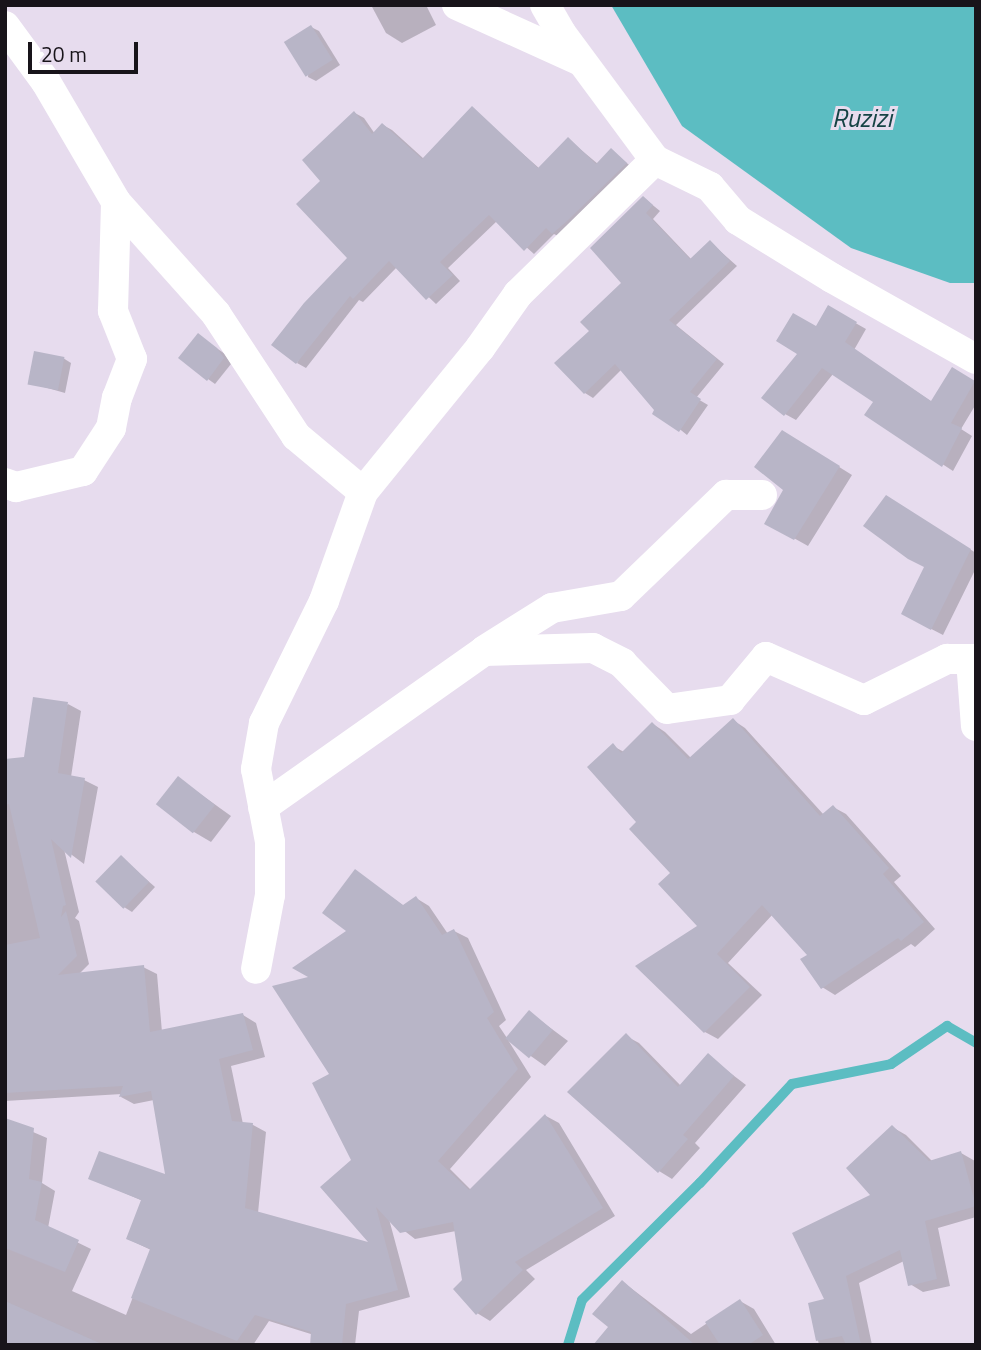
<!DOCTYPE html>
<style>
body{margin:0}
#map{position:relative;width:981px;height:1350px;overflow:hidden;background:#e7dcee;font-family:"Titillium Web",sans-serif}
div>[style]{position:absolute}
.water>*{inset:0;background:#5cbdc2}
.shadow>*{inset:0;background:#0003}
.stream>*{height:10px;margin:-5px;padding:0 5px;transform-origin:5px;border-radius:5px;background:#5cbdc2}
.building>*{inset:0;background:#b8b5c7;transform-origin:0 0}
.street>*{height:30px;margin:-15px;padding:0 15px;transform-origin:15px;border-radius:15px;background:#fff}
span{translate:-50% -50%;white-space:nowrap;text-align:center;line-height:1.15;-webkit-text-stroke:6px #e7dcee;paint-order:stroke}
.water-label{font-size:26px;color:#164345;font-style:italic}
.frame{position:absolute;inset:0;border:7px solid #18141a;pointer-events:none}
.scale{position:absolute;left:28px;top:42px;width:110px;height:32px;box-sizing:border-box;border:4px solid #18141a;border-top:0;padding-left:9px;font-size:21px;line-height:24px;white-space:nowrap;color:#18141a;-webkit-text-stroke:5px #e7dcee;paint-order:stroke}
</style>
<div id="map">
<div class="water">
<div style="clip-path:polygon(611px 5px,976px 5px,976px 283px,950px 283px,851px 248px,682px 126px)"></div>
</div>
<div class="shadow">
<div style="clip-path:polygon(371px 5px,426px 5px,436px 25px,402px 43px,386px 33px)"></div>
<div style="clip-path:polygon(311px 27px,319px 31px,340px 65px,316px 81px,308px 77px)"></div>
<div style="clip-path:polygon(472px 109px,540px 169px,568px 139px,598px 164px,611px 150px,634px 169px,562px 238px,554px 234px,534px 254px,497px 221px,448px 268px,460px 281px,436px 304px,397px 267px,363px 302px,359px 300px,306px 368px,297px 363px,350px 258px,323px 181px,355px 113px,364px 118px,375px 134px,383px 125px,392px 130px,424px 159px)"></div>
<div style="clip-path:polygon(644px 198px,660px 211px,653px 219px,692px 260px,710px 242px,737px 266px,676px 325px,724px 364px,696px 398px,708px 405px,687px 435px,656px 410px,622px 369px,593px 398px,585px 393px,591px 331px,623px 283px)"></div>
<div style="clip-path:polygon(829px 308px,866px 329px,854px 350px,932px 402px,952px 369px,976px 383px,976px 404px,961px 429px,972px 436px,953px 471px,867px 415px,875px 402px,833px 374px,796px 420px,785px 414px,799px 353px)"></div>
<div style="clip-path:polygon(198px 335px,225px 354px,231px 364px,215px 384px,208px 379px)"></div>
<div style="clip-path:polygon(63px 358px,71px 363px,65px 393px,30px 383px)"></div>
<div style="clip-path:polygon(796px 440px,852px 475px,808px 546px,767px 523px,786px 489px)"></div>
<div style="clip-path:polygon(898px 504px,976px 553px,976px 568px,943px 635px,914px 620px,926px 567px)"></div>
<div style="clip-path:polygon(68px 704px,81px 711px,71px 777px,84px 780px,98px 787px,84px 864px,64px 849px,79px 912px,75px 918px,79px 921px,89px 964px,79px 974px,143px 967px,157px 974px,162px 1032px,243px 1015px,256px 1023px,265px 1057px,231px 1066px,243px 1124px,253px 1125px,266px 1132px,258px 1213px,373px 1245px,332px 1075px,312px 977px,349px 931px,356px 872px,404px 906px,416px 898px,429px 906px,448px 934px,454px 931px,468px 938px,506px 1020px,499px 1026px,507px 1038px,529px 1012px,568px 1041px,545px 1066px,508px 1040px,531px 1077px,450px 1169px,471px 1190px,546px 1116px,559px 1123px,615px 1216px,526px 1270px,535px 1279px,490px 1321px,477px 1313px,464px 1281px,456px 1231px,415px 1239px,389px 1219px,410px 1297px,359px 1311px,355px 1345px,312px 1345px,314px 1335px,269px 1321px,253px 1345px,5px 1345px,5px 1120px,47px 1138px,42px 1183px,55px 1191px,48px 1228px,91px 1249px,72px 1291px,126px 1315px,151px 1250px,128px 1239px,143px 1201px,90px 1178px,168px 1177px,154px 1100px,134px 1104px,121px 1097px,122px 1094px,5px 1101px,5px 766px,26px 758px)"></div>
<div style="clip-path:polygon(733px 720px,745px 728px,824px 815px,833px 807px,846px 814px,901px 876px,894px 882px,935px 929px,915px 947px,911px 944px,835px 995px,822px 987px,809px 955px,773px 914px,728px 963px,762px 995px,718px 1039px,705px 1032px,700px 926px,673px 873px,639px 823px,613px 746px,624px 752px,653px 724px,665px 732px,692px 759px)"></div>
<div style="clip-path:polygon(178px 778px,231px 816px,211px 842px,194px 832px)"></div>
<div style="clip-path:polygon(121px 857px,155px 887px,132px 912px,124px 907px)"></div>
<div style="clip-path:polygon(626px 1036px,639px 1043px,681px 1086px,708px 1056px,746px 1085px,695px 1143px,700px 1148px,672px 1179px,659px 1171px)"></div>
<div style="clip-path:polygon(892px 1127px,906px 1135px,933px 1162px,961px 1153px,975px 1161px,976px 1217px,938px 1228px,950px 1286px,923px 1292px,910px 1284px,904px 1261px,859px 1283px,872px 1345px,819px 1345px,810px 1304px,827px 1301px,873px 1195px)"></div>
<div style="clip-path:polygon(623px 1282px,691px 1334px,740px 1301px,754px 1309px,776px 1345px,596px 1345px,611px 1327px)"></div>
</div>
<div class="stream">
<div style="left:568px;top:1345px;width:47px;rotate:-72.7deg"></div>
<div style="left:582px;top:1300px;width:166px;rotate:-44.8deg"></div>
<div style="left:700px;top:1183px;width:135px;rotate:-47.1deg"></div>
<div style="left:792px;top:1084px;width:101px;rotate:-11.4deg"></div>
<div style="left:891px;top:1064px;width:68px;rotate:-34.2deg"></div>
<div style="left:947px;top:1026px;width:34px;rotate:30deg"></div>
</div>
<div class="building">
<div style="left:311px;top:25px;width:41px;height:32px;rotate:58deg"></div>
<div style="clip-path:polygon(472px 106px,538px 168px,568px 137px,596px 164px,611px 148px,627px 163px,566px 222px,552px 234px,546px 228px,524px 251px,489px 215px,440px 262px,453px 275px,426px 300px,389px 261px,353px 299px,350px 296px,296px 364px,271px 345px,304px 303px,347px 258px,296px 204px,320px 181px,302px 160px,354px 111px,372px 134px,382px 123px,422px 159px)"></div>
<div style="clip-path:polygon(643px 196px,653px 205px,646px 213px,690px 259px,710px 240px,730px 261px,669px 320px,717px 359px,690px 392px,701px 399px,679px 432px,652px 414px,654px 410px,615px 364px,584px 394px,554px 363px,589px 331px,580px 322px,621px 283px,590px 248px)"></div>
<div style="clip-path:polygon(828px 305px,857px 322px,845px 342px,931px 401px,952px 367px,975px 381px,951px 423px,962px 428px,942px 467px,864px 415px,873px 402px,822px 368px,784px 416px,761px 398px,797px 354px,776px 341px,793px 313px,816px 326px)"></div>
<div style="clip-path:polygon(198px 333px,217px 348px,224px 358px,207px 381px,178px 358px)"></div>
<div style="left:34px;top:351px;width:31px;height:34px;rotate:11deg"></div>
<div style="clip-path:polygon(782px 430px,840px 466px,794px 540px,764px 524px,783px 490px,754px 467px)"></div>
<div style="clip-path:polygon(886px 495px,971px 549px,931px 630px,901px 614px,924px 567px,908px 559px,863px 526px)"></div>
<div style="clip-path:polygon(33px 697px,68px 702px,58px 773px,85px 778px,71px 858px,51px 839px,66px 905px,63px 906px,61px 917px,66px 911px,77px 956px,58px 975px,144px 965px,150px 1032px,243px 1013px,253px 1050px,219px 1059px,232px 1121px,253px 1123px,245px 1208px,368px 1242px,320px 1187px,351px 1160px,312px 1083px,329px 1074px,272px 986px,308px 977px,292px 968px,346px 931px,322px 913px,355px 869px,403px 905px,416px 896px,442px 935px,454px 929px,494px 1012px,487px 1018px,518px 1069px,438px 1161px,469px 1190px,545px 1114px,603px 1208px,515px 1262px,523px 1270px,476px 1315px,453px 1289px,462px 1280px,453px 1222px,400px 1233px,376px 1207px,398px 1290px,346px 1304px,342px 1345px,310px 1345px,311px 1332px,255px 1315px,237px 1341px,131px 1298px,150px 1249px,126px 1239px,141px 1200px,88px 1179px,99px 1151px,165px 1174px,151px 1091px,119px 1097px,123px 1086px,5px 1093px,5px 945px,40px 938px,9px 804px,5px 805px,5px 759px,24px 757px)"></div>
<div style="clip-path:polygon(733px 718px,820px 816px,833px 805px,889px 868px,883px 874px,924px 922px,901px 941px,898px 938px,821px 989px,800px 959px,807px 955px,762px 905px,717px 954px,750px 987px,704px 1033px,635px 966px,697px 926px,658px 884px,670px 873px,629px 829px,636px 822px,587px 767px,613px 743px,621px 753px,652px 722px,688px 759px)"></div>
<div style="left:178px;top:776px;width:47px;height:36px;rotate:38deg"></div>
<div style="left:121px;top:855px;width:39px;height:37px;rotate:44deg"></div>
<div style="left:529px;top:1010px;width:31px;height:37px;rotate:40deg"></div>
<div style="clip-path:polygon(626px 1033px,678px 1087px,708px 1053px,734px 1076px,683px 1135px,688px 1139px,658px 1173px,567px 1092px)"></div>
<div style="clip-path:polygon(5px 1118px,34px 1128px,29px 1179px,42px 1182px,35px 1220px,79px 1240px,65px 1272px,5px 1248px)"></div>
<div style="clip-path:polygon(892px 1125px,929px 1161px,961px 1151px,976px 1206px,925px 1221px,937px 1279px,908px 1286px,900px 1250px,846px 1276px,861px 1345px,846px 1345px,842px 1336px,816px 1341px,808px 1303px,824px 1299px,792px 1233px,870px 1195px,846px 1168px)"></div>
<div style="clip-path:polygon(622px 1280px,695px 1345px,593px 1345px,608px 1327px,592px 1314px)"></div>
<div style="clip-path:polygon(740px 1299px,763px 1335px,748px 1345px,720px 1345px,705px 1322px)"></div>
<div style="clip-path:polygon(5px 1301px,104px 1345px,5px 1345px)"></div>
</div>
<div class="street">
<div style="left:457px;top:5px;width:133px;rotate:24.4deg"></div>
<div style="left:545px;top:5px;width:32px;rotate:60deg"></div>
<div style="left:561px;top:33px;width:158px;rotate:53.5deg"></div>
<div style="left:655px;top:160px;width:61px;rotate:26.1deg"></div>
<div style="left:710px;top:187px;width:43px;rotate:49.7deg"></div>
<div style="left:738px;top:220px;width:110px;rotate:31.7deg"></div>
<div style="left:832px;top:278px;width:165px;rotate:29.4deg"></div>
<div style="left:5px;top:26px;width:69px;rotate:53.8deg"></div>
<div style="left:46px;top:82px;width:139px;rotate:59.7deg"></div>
<div style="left:116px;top:202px;width:150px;rotate:48.2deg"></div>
<div style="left:216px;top:314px;width:146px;rotate:56.7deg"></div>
<div style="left:296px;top:436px;width:87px;rotate:39.9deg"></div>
<div style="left:363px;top:492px;width:116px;rotate:109.7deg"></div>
<div style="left:324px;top:601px;width:136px;rotate:116.2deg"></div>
<div style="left:264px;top:723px;width:47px;rotate:99.9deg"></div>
<div style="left:256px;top:769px;width:74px;rotate:79.1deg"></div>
<div style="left:270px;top:842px;width:53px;rotate:90deg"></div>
<div style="left:270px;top:895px;width:75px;rotate:100.7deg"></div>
<div style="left:5px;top:483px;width:12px;rotate:20deg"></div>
<div style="left:16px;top:487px;width:69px;rotate:-13.4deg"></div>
<div style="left:83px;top:471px;width:51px;rotate:-56.9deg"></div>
<div style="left:111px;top:428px;width:31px;rotate:-79deg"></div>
<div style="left:117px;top:398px;width:42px;rotate:-69deg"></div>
<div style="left:132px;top:359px;width:52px;rotate:-111.6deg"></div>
<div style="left:113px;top:311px;width:109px;rotate:-88.4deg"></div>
<div style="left:363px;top:492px;width:186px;rotate:-50.9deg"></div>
<div style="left:480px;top:348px;width:66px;rotate:-54.9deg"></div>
<div style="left:518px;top:294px;width:192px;rotate:-44.4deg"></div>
<div style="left:485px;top:650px;width:79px;rotate:-32.1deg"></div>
<div style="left:552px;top:608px;width:70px;rotate:-9.9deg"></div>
<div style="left:621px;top:596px;width:146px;rotate:-43.9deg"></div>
<div style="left:726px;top:495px;width:36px"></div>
<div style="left:971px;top:660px;width:66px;rotate:85.7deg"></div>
<div style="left:263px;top:807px;width:271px;rotate:-35.2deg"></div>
<div style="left:484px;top:651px;width:109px;rotate:-1.6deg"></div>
<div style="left:593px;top:648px;width:33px;rotate:27deg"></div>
<div style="left:622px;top:663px;width:64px;rotate:45.6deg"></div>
<div style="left:667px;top:709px;width:64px;rotate:-8.1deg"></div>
<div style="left:730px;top:700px;width:56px;rotate:-50.1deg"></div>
<div style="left:766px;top:657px;width:107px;rotate:23.7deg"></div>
<div style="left:864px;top:700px;width:93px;rotate:-26.3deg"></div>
<div style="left:947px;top:659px;width:29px"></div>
</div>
<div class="water-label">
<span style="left:862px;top:118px">Ruzizi</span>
</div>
<div class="frame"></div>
<div class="scale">20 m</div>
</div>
